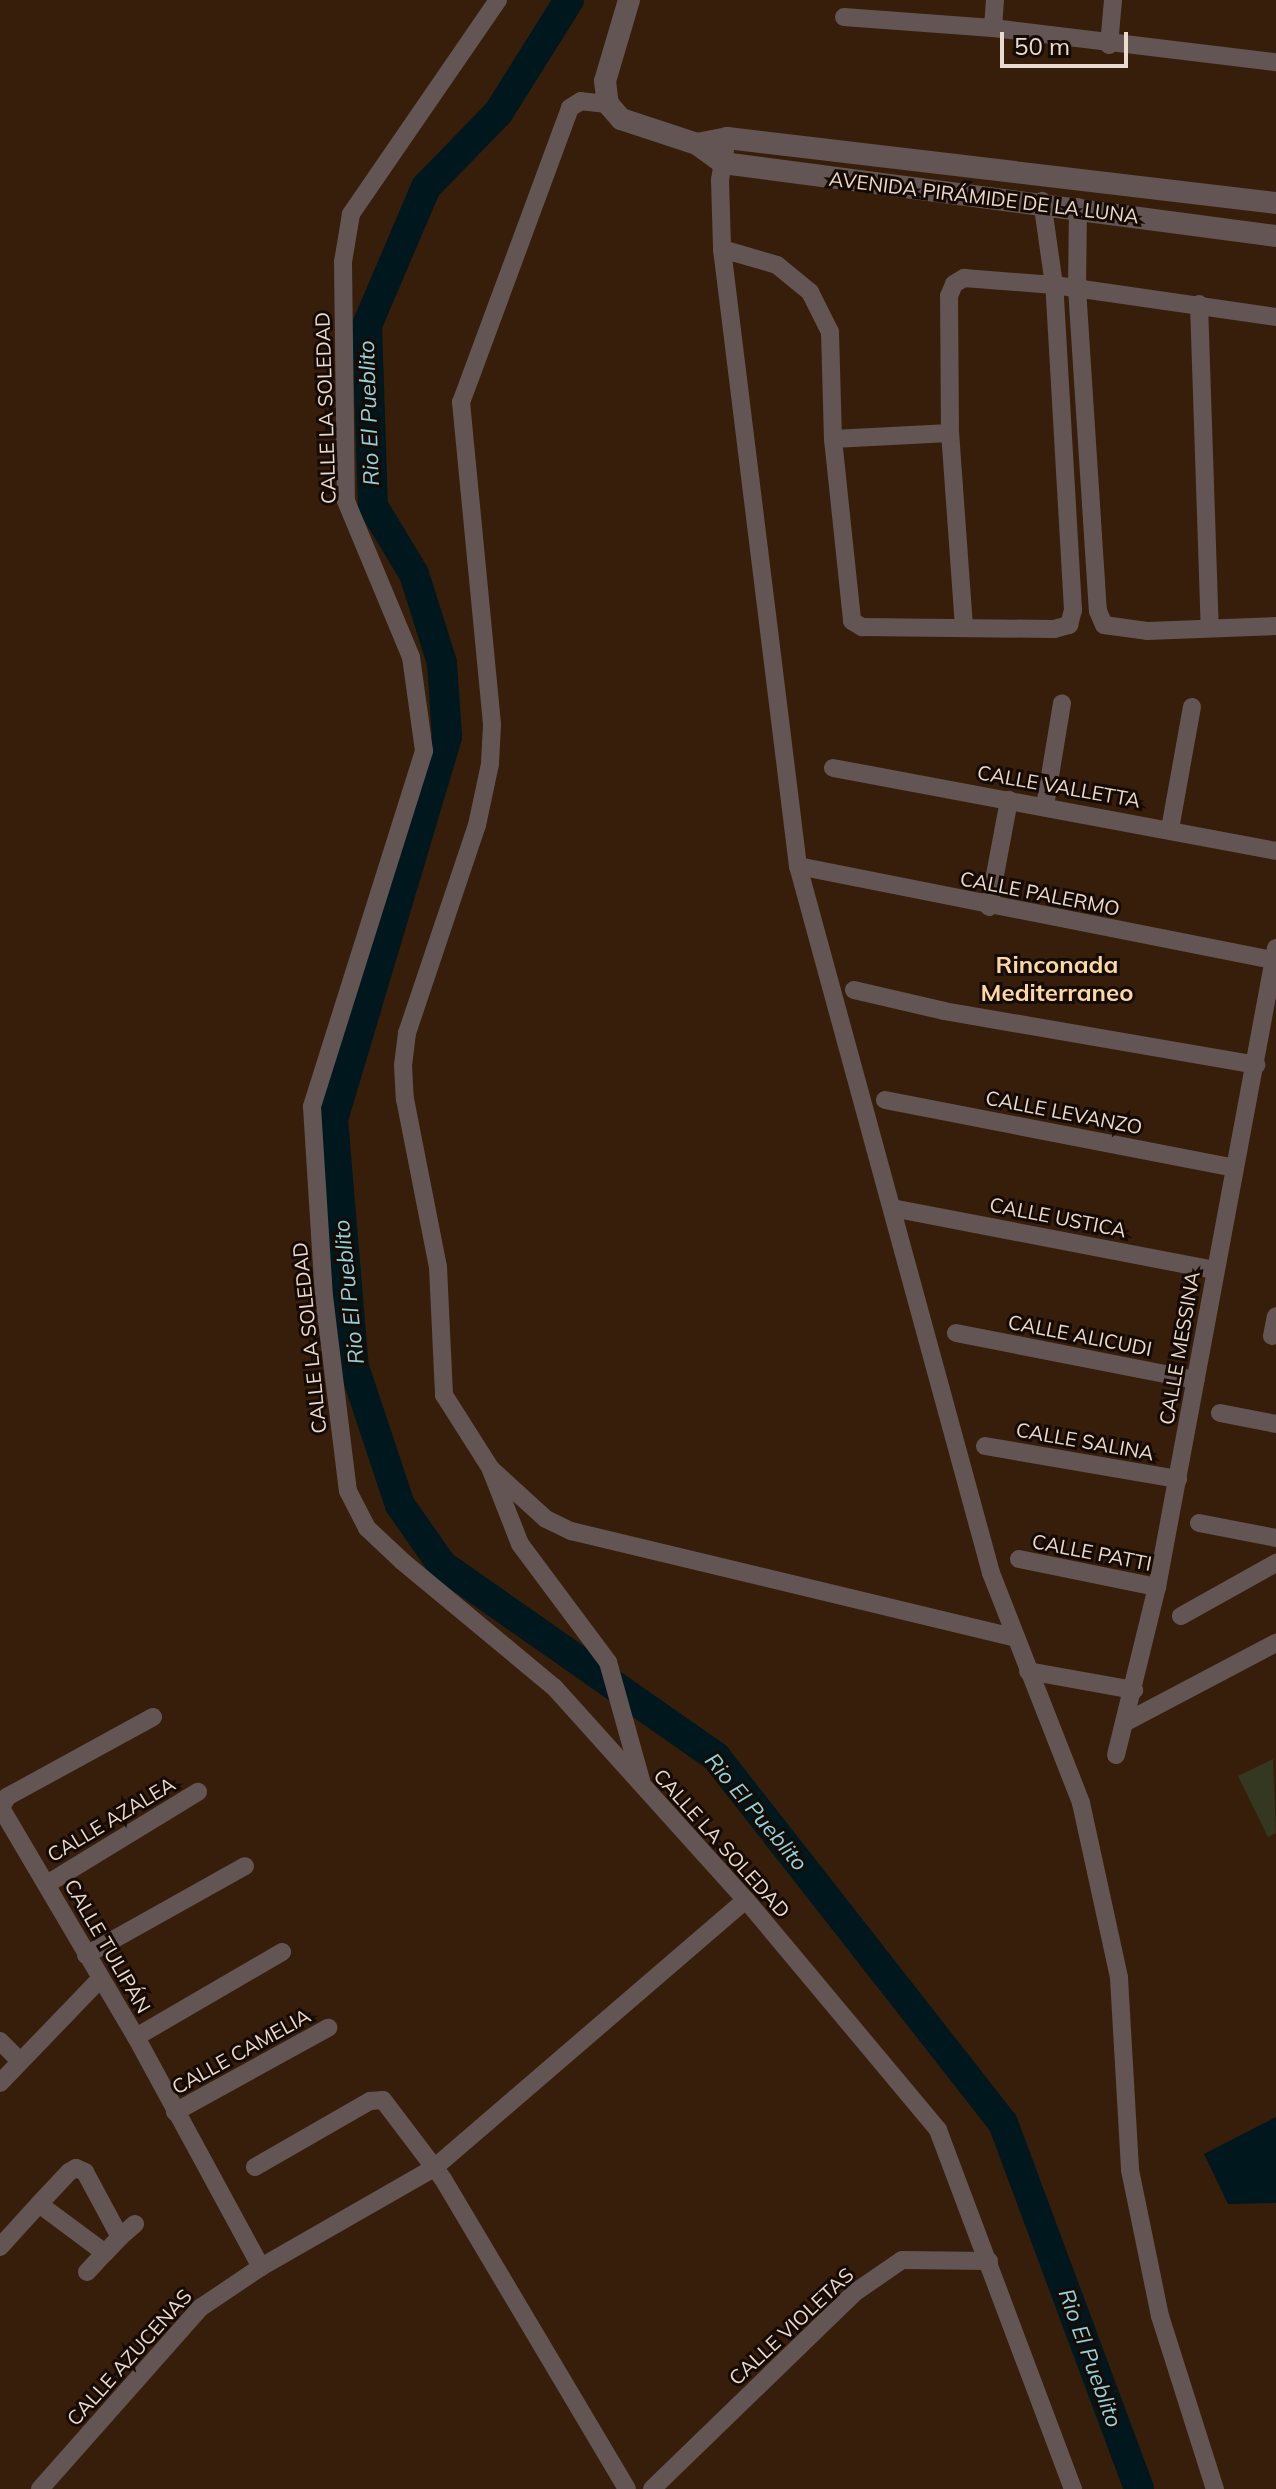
<!DOCTYPE html>
<meta charset="utf-8">
<style>
body{margin:0}
#map{position:relative;width:1276px;height:2489px;overflow:hidden;background:#371e0b;font-family:Mulish,sans-serif}
div>[style]{position:absolute}
.green>*{inset:0;background:#343821}
.water>*{inset:0;background:#00181d}
.river>*{height:30px;margin:-15px;padding:0 15px;transform-origin:15px;border-radius:15px;background:#00181d}
.minor>*{height:18px;margin:-9px;padding:0 9px;transform-origin:9px;border-radius:9px;background:#635553}
.tertiary>*{height:22px;margin:-11px;padding:0 11px;transform-origin:11px;border-radius:11px;background:#635553}
span{translate:-50% -50%;white-space:nowrap;text-align:center;line-height:1.15;-webkit-text-stroke:6px #160b04;paint-order:stroke}
.street-label{font-size:20px;color:#ebdace}
.water-label{font-size:22px;color:#8dd4e0;font-style:italic}
.quarter-label{font-size:24px;color:#fbd7a1;font-weight:700}
.scale{position:absolute;left:1000px;top:32px;width:128px;height:36px;box-sizing:border-box;border:4px solid #ebdace;border-top:0;padding-left:10px;font-size:24px;line-height:28px;white-space:nowrap;color:#ebdace;-webkit-text-stroke:6px #160b04;paint-order:stroke}
</style>
<div id="map">
<div class="green">
<div style="clip-path:polygon(1273px 1759px,1276px 1833px,1268px 1837px,1238px 1776px)"></div>
</div>
<div class="water">
<div style="clip-path:polygon(1276px 2117px,1276px 2203px,1228px 2204px,1204px 2154px)"></div>
</div>
<div class="river">
<div style="left:569px;top:0;width:133px;rotate:122.1deg"></div>
<div style="left:498px;top:113px;width:103px;rotate:134.2deg"></div>
<div style="left:426px;top:187px;width:150px;rotate:113.1deg"></div>
<div style="left:367px;top:325px;width:181px;rotate:88.1deg"></div>
<div style="left:373px;top:506px;width:79px;rotate:58.9deg"></div>
<div style="left:414px;top:574px;width:93px;rotate:72.5deg"></div>
<div style="left:442px;top:663px;width:74px;rotate:86.1deg"></div>
<div style="left:447px;top:737px;width:399px;rotate:106.6deg"></div>
<div style="left:333px;top:1119px;width:249px;rotate:85.2deg"></div>
<div style="left:354px;top:1367px;width:145px;rotate:71.6deg"></div>
<div style="left:400px;top:1505px;width:73px;rotate:55deg"></div>
<div style="left:442px;top:1565px;width:335px;rotate:35deg"></div>
<div style="left:716px;top:1757px;width:465px;rotate:51.9deg"></div>
<div style="left:1003px;top:2123px;width:390px;rotate:69.6deg"></div>
</div>
<div class="minor">
<div style="left:498px;top:0;width:260px;rotate:124.5deg"></div>
<div style="left:351px;top:214px;width:49px;rotate:99.5deg"></div>
<div style="left:343px;top:262px;width:239px;rotate:89.3deg"></div>
<div style="left:346px;top:501px;width:169px;rotate:67.4deg"></div>
<div style="left:411px;top:657px;width:95px;rotate:82.1deg"></div>
<div style="left:424px;top:751px;width:373px;rotate:107.5deg"></div>
<div style="left:312px;top:1107px;width:189px;rotate:86.4deg"></div>
<div style="left:324px;top:1296px;width:196px;rotate:83deg"></div>
<div style="left:348px;top:1491px;width:42px;rotate:62.8deg"></div>
<div style="left:367px;top:1528px;width:48px;rotate:43.3deg"></div>
<div style="left:402px;top:1561px;width:197px;rotate:39.7deg"></div>
<div style="left:554px;top:1687px;width:287px;rotate:48deg"></div>
<div style="left:746px;top:1900px;width:300px;rotate:50.1deg"></div>
<div style="left:938px;top:2130px;width:384px;rotate:69.4deg"></div>
<div style="left:844px;top:17px;width:149px;rotate:4.2deg"></div>
<div style="left:993px;top:28px;width:285px;rotate:6.9deg"></div>
<div style="left:993px;top:28px;width:28px;rotate:-86deg"></div>
<div style="left:1109px;top:45px;width:45px;rotate:-84.9deg"></div>
<div style="left:608px;top:104px;width:27px;rotate:-174deg"></div>
<div style="left:581px;top:101px;width:13px;rotate:148deg"></div>
<div style="left:570px;top:108px;width:314px;rotate:110.3deg"></div>
<div style="left:461px;top:402px;width:324px;rotate:84.5deg"></div>
<div style="left:492px;top:725px;width:39px;rotate:93deg"></div>
<div style="left:490px;top:764px;width:62px;rotate:102deg"></div>
<div style="left:477px;top:825px;width:219px;rotate:108.6deg"></div>
<div style="left:407px;top:1033px;width:32px;rotate:97deg"></div>
<div style="left:403px;top:1065px;width:34px;rotate:87deg"></div>
<div style="left:405px;top:1099px;width:171px;rotate:78.9deg"></div>
<div style="left:438px;top:1267px;width:128px;rotate:87.3deg"></div>
<div style="left:444px;top:1395px;width:88px;rotate:57.6deg"></div>
<div style="left:491px;top:1469px;width:74px;rotate:42.3deg"></div>
<div style="left:546px;top:1519px;width:28px;rotate:26deg"></div>
<div style="left:571px;top:1531px;width:458px;rotate:13.5deg"></div>
<div style="left:727px;top:138px;width:43px;rotate:99.5deg"></div>
<div style="left:720px;top:180px;width:69px;rotate:88.3deg"></div>
<div style="left:722px;top:249px;width:622px;rotate:82.98deg"></div>
<div style="left:798px;top:866px;width:733px;rotate:74.73deg"></div>
<div style="left:991px;top:1573px;width:247px;rotate:68.6deg"></div>
<div style="left:1081px;top:1803px;width:179px;rotate:77.7deg"></div>
<div style="left:1119px;top:1978px;width:192px;rotate:86.7deg"></div>
<div style="left:1130px;top:2170px;width:149px;rotate:78.4deg"></div>
<div style="left:1160px;top:2316px;width:182px;rotate:72.4deg"></div>
<div style="left:1078px;top:207px;width:81px;rotate:90.7deg"></div>
<div style="left:1077px;top:288px;width:324px;rotate:86.3deg"></div>
<div style="left:1098px;top:611px;width:15px;rotate:67deg"></div>
<div style="left:1104px;top:625px;width:43px;rotate:7.9deg"></div>
<div style="left:1147px;top:631px;width:129px;rotate:-2.2deg"></div>
<div style="left:722px;top:249px;width:57px;rotate:16.2deg"></div>
<div style="left:777px;top:265px;width:43px;rotate:39.3deg"></div>
<div style="left:810px;top:292px;width:45px;rotate:63.4deg"></div>
<div style="left:830px;top:332px;width:107px;rotate:88.4deg"></div>
<div style="left:833px;top:439px;width:183px;rotate:84deg"></div>
<div style="left:852px;top:621px;width:12px;rotate:31deg"></div>
<div style="left:862px;top:627px;width:192px;rotate:0.6deg"></div>
<div style="left:1054px;top:629px;width:16px;rotate:-15deg"></div>
<div style="left:1069px;top:625px;width:16px;rotate:-75deg"></div>
<div style="left:1073px;top:610px;width:326px;rotate:-93.3deg"></div>
<div style="left:1054px;top:285px;width:85px;rotate:-98.1deg"></div>
<div style="left:1199px;top:304px;width:324px;rotate:88.1deg"></div>
<div style="left:833px;top:439px;width:117px;rotate:-2.9deg"></div>
<div style="left:964px;top:627px;width:195px;rotate:-94.1deg"></div>
<div style="left:950px;top:433px;width:137px;rotate:-90.4deg"></div>
<div style="left:949px;top:296px;width:13px;rotate:-67deg"></div>
<div style="left:954px;top:284px;width:12px;rotate:-31deg"></div>
<div style="left:964px;top:278px;width:90px;rotate:4.4deg"></div>
<div style="left:1054px;top:285px;width:224px;rotate:8.2deg"></div>
<div style="left:833px;top:768px;width:451px;rotate:10.6deg"></div>
<div style="left:1045px;top:806px;width:104px;rotate:-80.6deg"></div>
<div style="left:1170px;top:829px;width:124px;rotate:-79.8deg"></div>
<div style="left:798px;top:866px;width:485px;rotate:11.2deg"></div>
<div style="left:989px;top:907px;width:109px;rotate:-79.4deg"></div>
<div style="left:854px;top:990px;width:92px;rotate:13.1deg"></div>
<div style="left:944px;top:1011px;width:317px;rotate:9.8deg"></div>
<div style="left:885px;top:1100px;width:356px;rotate:11deg"></div>
<div style="left:892px;top:1208px;width:329px;rotate:10.9deg"></div>
<div style="left:956px;top:1333px;width:244px;rotate:11.1deg"></div>
<div style="left:1272px;top:1336px;width:20px;rotate:-79deg"></div>
<div style="left:1220px;top:1413px;width:57px;rotate:11.1deg"></div>
<div style="left:985px;top:1446px;width:196px;rotate:9.7deg"></div>
<div style="left:491px;top:1470px;width:79px;rotate:68.6deg"></div>
<div style="left:520px;top:1544px;width:147px;rotate:53.3deg"></div>
<div style="left:608px;top:1662px;width:123px;rotate:74.4deg"></div>
<div style="left:1199px;top:1523px;width:78px;rotate:11deg"></div>
<div style="left:1019px;top:1559px;width:141px;rotate:11.5deg"></div>
<div style="left:1181px;top:1616px;width:109px;rotate:-29.2deg"></div>
<div style="left:1028px;top:1671px;width:108px;rotate:10.2deg"></div>
<div style="left:153px;top:1717px;width:166px;rotate:151.3deg"></div>
<div style="left:7px;top:1797px;width:13px;rotate:119deg"></div>
<div style="left:1px;top:1808px;width:266px;rotate:59.5deg"></div>
<div style="left:136px;top:2037px;width:262px;rotate:61.5deg"></div>
<div style="left:1124px;top:1723px;width:172px;rotate:-27.8deg"></div>
<div style="left:1116px;top:1755px;width:173px;rotate:-76.3deg"></div>
<div style="left:1157px;top:1587px;width:650px;rotate:-79.45deg"></div>
<div style="left:47px;top:1884px;width:177px;rotate:-31.4deg"></div>
<div style="left:86px;top:1955px;width:182px;rotate:-29.2deg"></div>
<div style="left:136px;top:2037px;width:169px;rotate:-30.2deg"></div>
<div style="left:0;top:2041px;width:28px;rotate:45deg"></div>
<div style="left:0;top:2083px;width:144px;rotate:-46.1deg"></div>
<div style="left:175px;top:2112px;width:175px;rotate:-28.8deg"></div>
<div style="left:255px;top:2167px;width:133px;rotate:-29.9deg"></div>
<div style="left:370px;top:2101px;width:13px;rotate:-4deg"></div>
<div style="left:383px;top:2100px;width:99px;rotate:52.8deg"></div>
<div style="left:443px;top:2179px;width:360px;rotate:59.3deg"></div>
<div style="left:120px;top:2237px;width:20px;rotate:-41deg"></div>
<div style="left:0;top:2247px;width:58px;rotate:-47.8deg"></div>
<div style="left:39px;top:2204px;width:44px;rotate:-46.8deg"></div>
<div style="left:69px;top:2172px;width:8px;rotate:-30deg"></div>
<div style="left:76px;top:2168px;width:10px;rotate:24deg"></div>
<div style="left:85px;top:2172px;width:74px;rotate:61.7deg"></div>
<div style="left:120px;top:2237px;width:22px;rotate:133deg"></div>
<div style="left:105px;top:2253px;width:82px;rotate:-143.4deg"></div>
<div style="left:87px;top:2272px;width:26px;rotate:-47deg"></div>
<div style="left:40px;top:2489px;width:242px;rotate:-48.5deg"></div>
<div style="left:200px;top:2308px;width:73px;rotate:-33.9deg"></div>
<div style="left:261px;top:2267px;width:199px;rotate:-29.8deg"></div>
<div style="left:434px;top:2168px;width:411px;rotate:-40.7deg"></div>
<div style="left:652px;top:2489px;width:281px;rotate:-44.1deg"></div>
<div style="left:854px;top:2293px;width:58px;rotate:-34.5deg"></div>
<div style="left:902px;top:2260px;width:87px;rotate:0.7deg"></div>
</div>
<div class="tertiary">
<div style="left:629px;top:0;width:84px;rotate:106.5deg"></div>
<div style="left:605px;top:81px;width:23px;rotate:83deg"></div>
<div style="left:608px;top:104px;width:20px;rotate:49deg"></div>
<div style="left:621px;top:119px;width:80px;rotate:18.2deg"></div>
<div style="left:697px;top:144px;width:32px;rotate:36deg"></div>
<div style="left:723px;top:163px;width:558px;rotate:7.52deg"></div>
<div style="left:697px;top:144px;width:31px;rotate:-11deg"></div>
<div style="left:727px;top:138px;width:553px;rotate:6.75deg"></div>
</div>
<div class="street-label">
<span style="left:984px;top:197px;rotate:7deg">AVENIDA PIRÁMIDE DE LA LUNA</span>
<span style="left:325px;top:408px;rotate:-92deg">CALLE LA SOLEDAD</span>
<span style="left:1059px;top:786px;rotate:10deg">CALLE VALLETTA</span>
<span style="left:1040px;top:893px;rotate:11deg">CALLE PALERMO</span>
<span style="left:1064px;top:1112px;rotate:11deg">CALLE LEVANZO</span>
<span style="left:1058px;top:1217px;rotate:11deg">CALLE USTICA</span>
<span style="left:1080px;top:1335px;rotate:11deg">CALLE ALICUDI</span>
<span style="left:309px;top:1338px;rotate:-96deg">CALLE LA SOLEDAD</span>
<span style="left:1179px;top:1348px;rotate:-80deg">CALLE MESSINA</span>
<span style="left:1085px;top:1441px;rotate:10deg">CALLE SALINA</span>
<span style="left:1092px;top:1552px;rotate:11deg">CALLE PATTI</span>
<span style="left:111px;top:1819px;rotate:-31deg">CALLE AZALEA</span>
<span style="left:722px;top:1843px;rotate:48deg">CALLE LA SOLEDAD</span>
<span style="left:108px;top:1946px;rotate:60deg">CALLE TULIPÁN</span>
<span style="left:241px;top:2051px;rotate:-29deg">CALLE CAMELIA</span>
<span style="left:791px;top:2326px;rotate:-43deg">CALLE VIOLETAS</span>
<span style="left:129px;top:2357px;rotate:-48deg">CALLE AZUCENAS</span>
</div>
<div class="water-label">
<span style="left:369px;top:413px;rotate:-92deg">Rio El Pueblito</span>
<span style="left:349px;top:1292px;rotate:-96deg">Rio El Pueblito</span>
<span style="left:756px;top:1812px;rotate:50deg">Rio El Pueblito</span>
<span style="left:1090px;top:2358px;rotate:70deg">Rio El Pueblito</span>
</div>
<div class="quarter-label">
<span style="left:1057px;top:979px">Rinconada<br>Mediterraneo</span>
</div>
<div class="scale">50 m</div>
</div>
